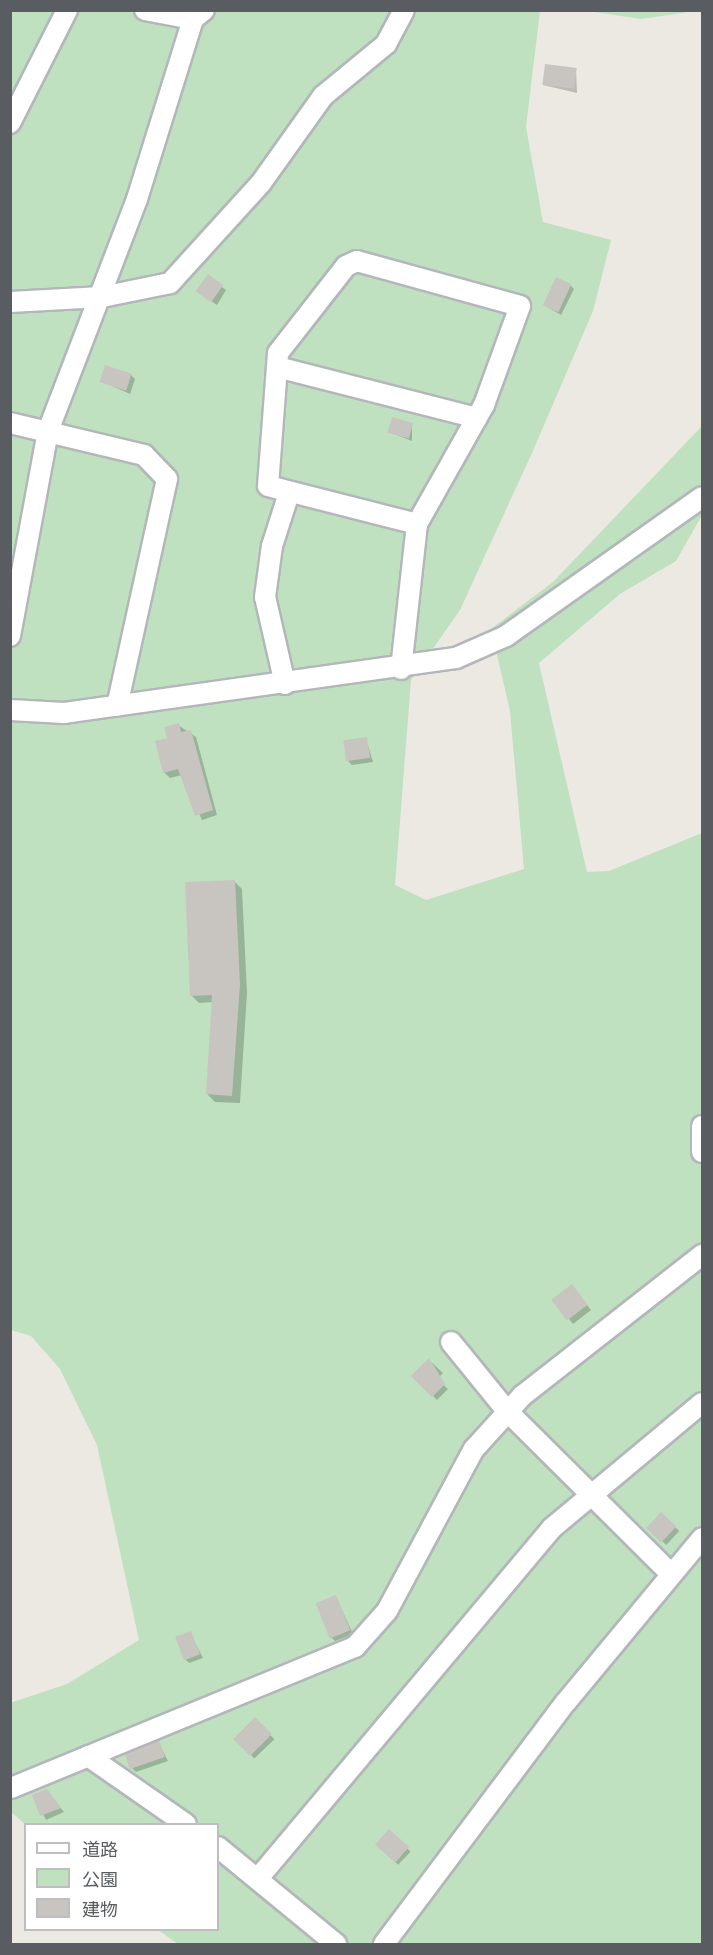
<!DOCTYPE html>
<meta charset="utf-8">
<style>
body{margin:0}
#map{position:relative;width:713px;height:1955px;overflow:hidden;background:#ebe9e1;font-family:Roboto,"Noto Sans JP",sans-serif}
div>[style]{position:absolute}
.green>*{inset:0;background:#bfe1bf}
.shadow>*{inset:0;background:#0003;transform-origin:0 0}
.building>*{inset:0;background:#c8c5c0;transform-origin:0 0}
.roads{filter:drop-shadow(2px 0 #b3b6ba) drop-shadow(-2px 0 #b3b6ba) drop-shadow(0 2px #b3b6ba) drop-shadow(0 -2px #b3b6ba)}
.minor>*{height:20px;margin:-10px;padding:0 10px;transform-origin:10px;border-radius:10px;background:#fff}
span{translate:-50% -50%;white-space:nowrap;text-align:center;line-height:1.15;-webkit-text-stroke:5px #fff;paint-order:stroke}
.frame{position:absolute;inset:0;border:12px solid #595c60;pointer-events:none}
.legend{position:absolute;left:24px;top:1823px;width:195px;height:108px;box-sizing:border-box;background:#fff;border:2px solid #bdbebf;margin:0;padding:8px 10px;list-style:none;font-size:18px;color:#595c60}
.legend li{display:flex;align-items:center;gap:12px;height:30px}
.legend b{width:30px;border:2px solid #bdbebf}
</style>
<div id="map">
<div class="green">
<div style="clip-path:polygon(702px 10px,641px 19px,588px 11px,588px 10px)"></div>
<div style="clip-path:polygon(11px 11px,540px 11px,526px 127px,543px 222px,611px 240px,593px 311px,532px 453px,460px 610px,411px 680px,395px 885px,426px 900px,524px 869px,510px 711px,491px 629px,553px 582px,702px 426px,702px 515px,676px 561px,620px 594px,539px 663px,587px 872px,609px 871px,702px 833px,702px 1944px,178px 1944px,158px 1930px,218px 1930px,218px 1824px,26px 1825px,11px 1812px,10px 1703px,67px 1684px,139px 1640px,97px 1445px,60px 1369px,31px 1336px,11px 1330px)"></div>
</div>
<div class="shadow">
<div style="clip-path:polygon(576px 69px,577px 93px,543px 85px)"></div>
<div style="clip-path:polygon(208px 276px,226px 290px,217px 305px,202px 295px)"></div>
<div style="clip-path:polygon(570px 285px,574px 289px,561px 315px,544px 305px)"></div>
<div style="clip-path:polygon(131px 375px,135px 379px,130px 394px,101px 381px)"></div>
<div style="clip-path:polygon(412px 424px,412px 441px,389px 432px)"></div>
<div style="clip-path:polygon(178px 725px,196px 737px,217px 815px,202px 820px,182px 775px,170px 778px,165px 773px,156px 742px,169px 739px)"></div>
<div style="clip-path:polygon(366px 739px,373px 762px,352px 765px,348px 761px)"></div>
<div style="clip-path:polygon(234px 881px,242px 889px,247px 993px,240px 1103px,215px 1102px,207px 1094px,213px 1002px,199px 1003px,191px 995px)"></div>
<div style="clip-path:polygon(575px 1290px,591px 1310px,573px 1324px,554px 1300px)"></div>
<div style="clip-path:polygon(429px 1360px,443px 1373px,437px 1379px,448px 1389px,437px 1400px,413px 1376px)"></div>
<div style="left:661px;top:1514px;width:25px;height:19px;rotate:43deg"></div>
<div style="clip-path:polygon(336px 1597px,353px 1634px,335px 1641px,331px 1637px)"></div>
<div style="clip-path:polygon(190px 1633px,203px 1658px,189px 1663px,185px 1659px)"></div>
<div style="left:255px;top:1719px;width:28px;height:28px;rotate:46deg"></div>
<div style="clip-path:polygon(158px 1742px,168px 1761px,136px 1772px,132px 1768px)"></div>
<div style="clip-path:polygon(47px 1791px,64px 1812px,46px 1820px,34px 1796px)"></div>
<div style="left:389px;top:1831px;width:30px;height:18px;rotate:44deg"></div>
</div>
<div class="building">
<div style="left:545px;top:64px;width:32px;height:21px;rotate:7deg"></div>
<div style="left:208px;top:274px;width:19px;height:21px;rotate:36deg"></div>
<div style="left:556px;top:277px;width:17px;height:31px;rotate:25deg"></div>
<div style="left:105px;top:365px;width:28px;height:18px;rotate:18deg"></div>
<div style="left:392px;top:417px;width:22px;height:16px;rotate:16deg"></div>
<div style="clip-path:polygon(179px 723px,181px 732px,191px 730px,213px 810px,195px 816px,178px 769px,163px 773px,155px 741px,167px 738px,164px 727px)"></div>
<div style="left:367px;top:737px;width:21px;height:24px;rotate:82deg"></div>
<div style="clip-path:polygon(235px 880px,240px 984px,232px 1096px,206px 1094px,212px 995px,190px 996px,185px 882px)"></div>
<div style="left:572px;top:1284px;width:26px;height:26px;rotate:53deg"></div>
<div style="clip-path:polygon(429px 1358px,445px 1384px,432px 1397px,411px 1376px)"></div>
<div style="left:661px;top:1512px;width:21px;height:22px;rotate:43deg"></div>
<div style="left:336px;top:1595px;width:38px;height:22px;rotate:68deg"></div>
<div style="left:191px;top:1631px;width:25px;height:17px;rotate:69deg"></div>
<div style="left:255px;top:1717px;width:24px;height:31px;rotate:45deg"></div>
<div style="left:159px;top:1740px;width:18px;height:37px;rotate:71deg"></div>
<div style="clip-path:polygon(47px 1789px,61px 1808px,40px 1816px,32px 1795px)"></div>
<div style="left:389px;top:1829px;width:27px;height:21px;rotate:42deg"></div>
</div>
<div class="roads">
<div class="minor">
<div style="left:145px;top:10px;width:49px;rotate:10.6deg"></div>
<div style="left:10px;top:123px;width:127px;rotate:-63.2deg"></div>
<div style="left:10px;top:302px;width:92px;rotate:-3.1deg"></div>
<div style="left:102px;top:297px;width:69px;rotate:-11.6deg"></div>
<div style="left:170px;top:283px;width:135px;rotate:-47.7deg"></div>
<div style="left:261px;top:183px;width:107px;rotate:-54.5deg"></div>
<div style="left:323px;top:96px;width:82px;rotate:-39.5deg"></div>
<div style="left:386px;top:44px;width:38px;rotate:-62deg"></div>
<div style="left:277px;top:367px;width:206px;rotate:14.3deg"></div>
<div style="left:10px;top:423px;width:138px;rotate:13.4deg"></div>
<div style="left:144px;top:455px;width:33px;rotate:46deg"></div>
<div style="left:167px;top:479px;width:232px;rotate:102.4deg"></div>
<div style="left:10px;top:636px;width:208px;rotate:-79.5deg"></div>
<div style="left:48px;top:431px;width:248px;rotate:-69deg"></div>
<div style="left:137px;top:199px;width:189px;rotate:-72.7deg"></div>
<div style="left:193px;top:19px;width:14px;rotate:-39deg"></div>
<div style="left:401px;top:669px;width:146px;rotate:-83.7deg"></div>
<div style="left:417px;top:524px;width:137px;rotate:-60.6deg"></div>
<div style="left:484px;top:405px;width:105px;rotate:-70deg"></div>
<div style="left:520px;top:306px;width:169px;rotate:-164.6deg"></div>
<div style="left:357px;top:261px;width:12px;rotate:156deg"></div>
<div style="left:346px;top:266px;width:110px;rotate:128deg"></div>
<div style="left:278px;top:353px;width:133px;rotate:94.3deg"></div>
<div style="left:268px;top:486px;width:154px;rotate:14.3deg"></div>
<div style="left:285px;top:684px;width:89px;rotate:-102.9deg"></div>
<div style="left:265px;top:597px;width:51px;rotate:-82.2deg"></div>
<div style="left:272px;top:546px;width:56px;rotate:-72.2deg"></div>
<div style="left:10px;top:710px;width:54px;rotate:3.2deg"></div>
<div style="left:64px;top:713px;width:396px;rotate:-8deg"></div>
<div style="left:456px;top:658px;width:55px;rotate:-23.7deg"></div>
<div style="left:506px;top:636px;width:240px;rotate:-35.3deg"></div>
<div style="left:702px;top:1126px;width:26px;rotate:90deg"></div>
<div style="left:451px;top:1342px;width:89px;rotate:50.9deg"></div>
<div style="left:507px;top:1411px;width:231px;rotate:44.8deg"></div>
<div style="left:88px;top:1756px;width:119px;rotate:34.8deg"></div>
<div style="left:11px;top:1788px;width:372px;rotate:-22.3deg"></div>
<div style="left:355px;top:1647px;width:48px;rotate:-48.4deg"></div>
<div style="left:387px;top:1611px;width:184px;rotate:-61.8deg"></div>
<div style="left:474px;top:1449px;width:72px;rotate:-47.8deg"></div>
<div style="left:522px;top:1396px;width:229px;rotate:-38.1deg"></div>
<div style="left:218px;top:1847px;width:153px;rotate:39.4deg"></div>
<div style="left:260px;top:1876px;width:454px;rotate:-50deg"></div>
<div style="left:552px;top:1528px;width:195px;rotate:-39.8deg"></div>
<div style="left:384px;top:1944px;width:303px;rotate:-53.1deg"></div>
<div style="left:566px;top:1702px;width:213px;rotate:-50.3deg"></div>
</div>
</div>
<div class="frame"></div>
<ul class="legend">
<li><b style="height:8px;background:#fff"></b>道路</li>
<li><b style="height:16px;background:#bfe1bf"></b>公園</li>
<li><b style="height:16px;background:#c8c5c0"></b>建物</li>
</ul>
</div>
